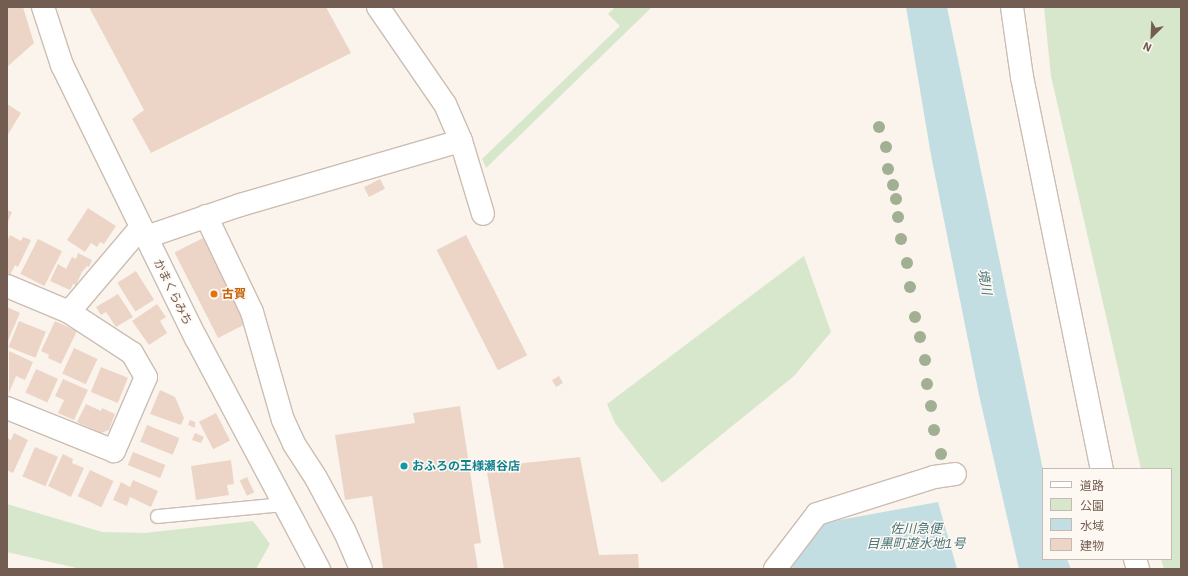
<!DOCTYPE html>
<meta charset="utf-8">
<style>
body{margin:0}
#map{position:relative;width:1188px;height:576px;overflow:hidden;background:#faf4ec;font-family:"IBM Plex Sans","Noto Sans JP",sans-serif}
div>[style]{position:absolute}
.green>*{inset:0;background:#d7e7cb}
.water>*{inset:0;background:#c2dee2}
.building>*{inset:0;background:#ecd5c7;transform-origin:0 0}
.roads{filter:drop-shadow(1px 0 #ccbdb3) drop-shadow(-1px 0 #ccbdb3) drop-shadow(0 1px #ccbdb3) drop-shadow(0 -1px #ccbdb3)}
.lane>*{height:13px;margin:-6.5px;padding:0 6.5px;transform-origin:6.5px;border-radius:6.5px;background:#fff}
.street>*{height:22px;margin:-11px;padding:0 11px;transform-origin:11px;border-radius:11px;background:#fff}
.secondary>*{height:22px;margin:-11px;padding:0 11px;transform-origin:11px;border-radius:11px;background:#fff}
.trees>*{width:12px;height:12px;margin:-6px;border-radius:50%;background:#a1af93}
.dots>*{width:11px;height:11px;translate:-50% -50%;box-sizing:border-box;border:2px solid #fdf8f2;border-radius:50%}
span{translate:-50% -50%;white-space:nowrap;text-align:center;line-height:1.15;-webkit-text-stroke:3px #fdf8f2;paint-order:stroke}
.street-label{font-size:12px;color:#735c51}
.food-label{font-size:12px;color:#c56008;font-weight:700}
.left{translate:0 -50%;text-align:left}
.culture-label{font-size:12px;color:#0d838f;font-weight:700}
.water-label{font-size:13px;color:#4a757c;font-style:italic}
.frame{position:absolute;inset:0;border:8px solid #735c51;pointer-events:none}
.legend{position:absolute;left:1042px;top:468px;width:130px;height:92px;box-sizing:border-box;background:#fdf8f2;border:1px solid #c6bab2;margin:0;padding:5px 7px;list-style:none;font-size:12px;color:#735c51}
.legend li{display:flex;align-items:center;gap:8px;height:20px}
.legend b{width:20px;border:1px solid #c6bab2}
.north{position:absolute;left:1132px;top:16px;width:40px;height:40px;-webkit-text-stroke:3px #fdf8f2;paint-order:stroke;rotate:204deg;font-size:11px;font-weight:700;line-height:16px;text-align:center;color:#735c51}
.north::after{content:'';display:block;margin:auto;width:14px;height:18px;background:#735c51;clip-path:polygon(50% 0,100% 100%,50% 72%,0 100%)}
</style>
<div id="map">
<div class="green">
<div style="clip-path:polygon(615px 7px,652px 7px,486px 168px,482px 159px,620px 26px,608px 14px)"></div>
<div style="clip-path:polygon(1044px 7px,1181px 7px,1181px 569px,1164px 569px,1161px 559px,1171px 559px,1171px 469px,1141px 469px,1051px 76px)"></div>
<div style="clip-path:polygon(804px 256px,831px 332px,794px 376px,662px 483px,615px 423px,607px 404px)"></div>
<div style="clip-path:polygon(7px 504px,102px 532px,144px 533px,253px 521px,270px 544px,256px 569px,81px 569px,7px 552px)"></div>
</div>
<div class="water">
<div style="clip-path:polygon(906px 7px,947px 7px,1043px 470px,1043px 559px,1067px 559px,1071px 569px,1019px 569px,979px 395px,931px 155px)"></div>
<div style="clip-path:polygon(938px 502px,957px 569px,791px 569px,823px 523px)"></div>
</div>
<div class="building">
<div style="clip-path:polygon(7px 7px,23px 7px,34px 43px,7px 67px)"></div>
<div style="clip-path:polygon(89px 7px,326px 7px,351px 53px,151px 153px,132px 119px,144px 110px)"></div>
<div style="clip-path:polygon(7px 104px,21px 113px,7px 136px)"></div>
<div style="left:380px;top:179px;width:11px;height:18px;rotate:63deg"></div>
<div style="clip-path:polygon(88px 208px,116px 226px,104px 244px,100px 242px,97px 247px,91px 243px,85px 252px,67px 240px)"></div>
<div style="clip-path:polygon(7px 210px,12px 212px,7px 224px)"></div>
<div style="clip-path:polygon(10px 235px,21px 241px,23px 237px,31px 240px,18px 267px,15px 265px,10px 275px,7px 273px,7px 241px)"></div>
<div style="left:466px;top:235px;width:135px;height:33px;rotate:63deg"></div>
<div style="left:203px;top:238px;width:96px;height:32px;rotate:63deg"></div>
<div style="left:38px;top:239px;width:27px;height:39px;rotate:27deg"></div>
<div style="clip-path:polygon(78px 253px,92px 260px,89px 267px,87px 266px,82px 272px,76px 285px,73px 284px,70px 290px,50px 281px,58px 264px,66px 269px,72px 257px,76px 259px)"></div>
<div style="left:136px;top:271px;width:34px;height:22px;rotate:58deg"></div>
<div style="clip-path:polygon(118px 294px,133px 317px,116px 327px,106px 312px,101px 315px,96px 307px)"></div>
<div style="clip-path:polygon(157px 304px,166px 317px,160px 321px,167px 333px,149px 345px,132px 321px)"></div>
<div style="clip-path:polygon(7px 307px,20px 313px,7px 343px)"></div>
<div style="left:19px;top:321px;width:29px;height:28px;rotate:22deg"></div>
<div style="clip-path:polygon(55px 321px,77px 331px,61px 364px,48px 358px,49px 355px,41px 351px)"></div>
<div style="left:74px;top:348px;width:26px;height:28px;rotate:25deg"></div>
<div style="clip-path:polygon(9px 351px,33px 362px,25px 380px,16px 376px,9px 393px)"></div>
<div style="left:101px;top:367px;width:29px;height:27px;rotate:22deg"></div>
<div style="left:36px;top:369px;width:24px;height:26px;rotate:24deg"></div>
<div style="left:559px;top:376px;width:8px;height:8px;rotate:60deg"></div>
<div style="clip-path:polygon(63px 379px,88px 390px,74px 420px,58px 413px,64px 400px,55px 396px)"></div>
<div style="clip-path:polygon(160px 390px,175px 397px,184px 418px,181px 425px,150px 414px)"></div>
<div style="clip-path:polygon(86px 404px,101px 411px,102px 408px,115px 414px,109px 430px,101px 433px,77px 422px)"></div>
<div style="clip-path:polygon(460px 406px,481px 543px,474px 544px,478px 569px,383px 569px,372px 496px,345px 500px,335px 435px,415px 423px,413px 413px)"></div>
<div style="left:216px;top:413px;width:31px;height:19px;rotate:63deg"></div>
<div style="clip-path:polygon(190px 420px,195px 422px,195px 428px,188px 425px)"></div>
<div style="left:147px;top:425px;width:35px;height:18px;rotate:22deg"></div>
<div style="clip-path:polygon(14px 433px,28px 440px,13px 473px,7px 470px,7px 438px,11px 440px)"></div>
<div style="clip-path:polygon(195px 433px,204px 437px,201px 443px,192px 440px)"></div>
<div style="left:35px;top:447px;width:25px;height:32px;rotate:23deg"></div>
<div style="left:133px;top:452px;width:35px;height:14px;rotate:22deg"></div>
<div style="clip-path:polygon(63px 454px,73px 459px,72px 463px,84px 468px,71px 497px,48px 486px)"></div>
<div style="clip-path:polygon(580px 457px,599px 555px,638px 554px,639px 569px,504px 569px,486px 467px)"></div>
<div style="clip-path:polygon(231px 460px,234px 484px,227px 485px,229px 495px,196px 500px,191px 466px)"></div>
<div style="left:90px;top:470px;width:26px;height:29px;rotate:25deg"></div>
<div style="left:247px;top:477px;width:17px;height:8px;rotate:65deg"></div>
<div style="clip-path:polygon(133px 480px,158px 491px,151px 507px,130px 497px,127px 506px,113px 500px,121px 482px,130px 487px)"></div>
</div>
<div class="roads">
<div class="lane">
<div style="left:157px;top:516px;width:128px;rotate:-5.4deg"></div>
</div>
<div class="street">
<div style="left:378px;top:7px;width:118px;rotate:55.4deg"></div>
<div style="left:445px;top:104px;width:40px;rotate:66.6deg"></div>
<div style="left:461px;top:141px;width:76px;rotate:73.2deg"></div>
<div style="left:1012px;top:7px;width:71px;rotate:81.9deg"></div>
<div style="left:1022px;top:77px;width:400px;rotate:78.5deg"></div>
<div style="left:206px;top:216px;width:106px;rotate:64.4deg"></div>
<div style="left:252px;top:312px;width:112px;rotate:74deg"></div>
<div style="left:283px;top:420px;width:26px;rotate:65deg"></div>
<div style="left:294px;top:444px;width:40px;rotate:57.1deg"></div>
<div style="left:316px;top:478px;width:61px;rotate:61.8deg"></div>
<div style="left:345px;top:532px;width:40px;rotate:66.6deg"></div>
<div style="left:146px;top:237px;width:99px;rotate:-18.8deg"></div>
<div style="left:240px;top:205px;width:230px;rotate:-16.2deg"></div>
<div style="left:7px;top:286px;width:67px;rotate:22.8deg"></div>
<div style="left:69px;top:312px;width:75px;rotate:33.1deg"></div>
<div style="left:132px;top:353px;width:28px;rotate:60deg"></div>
<div style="left:146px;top:377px;width:81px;rotate:113.4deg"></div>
<div style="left:114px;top:451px;width:115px;rotate:-158.1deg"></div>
<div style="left:69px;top:312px;width:111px;rotate:-49.7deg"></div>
<div style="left:1135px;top:559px;width:10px;rotate:73deg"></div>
<div style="left:775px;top:569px;width:69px;rotate:-52.6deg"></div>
<div style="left:817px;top:514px;width:123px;rotate:-17.5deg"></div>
<div style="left:934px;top:477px;width:21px;rotate:-8deg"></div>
</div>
<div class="secondary">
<div style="left:43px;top:7px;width:61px;rotate:71.9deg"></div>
<div style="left:62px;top:65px;width:304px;rotate:63.9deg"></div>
<div style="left:196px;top:338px;width:262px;rotate:62deg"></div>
</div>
</div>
<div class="trees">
<div style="left:879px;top:127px"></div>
<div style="left:886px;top:147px"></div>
<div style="left:888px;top:169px"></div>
<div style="left:893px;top:185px"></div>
<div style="left:896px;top:199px"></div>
<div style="left:898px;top:217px"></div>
<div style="left:901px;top:239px"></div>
<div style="left:907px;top:263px"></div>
<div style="left:910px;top:287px"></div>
<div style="left:915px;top:317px"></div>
<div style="left:920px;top:337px"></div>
<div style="left:925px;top:360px"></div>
<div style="left:927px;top:384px"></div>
<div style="left:931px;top:406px"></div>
<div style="left:934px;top:430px"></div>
<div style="left:941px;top:454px"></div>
</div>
<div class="dots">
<div style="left:214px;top:294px;background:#e8710a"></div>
<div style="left:404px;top:466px;background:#0f9aa8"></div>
</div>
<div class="street-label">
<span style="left:173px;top:292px;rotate:64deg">かまくらみち</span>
</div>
<div class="food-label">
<span class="left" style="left:222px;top:294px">古賀</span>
</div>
<div class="culture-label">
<span class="left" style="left:412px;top:466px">おふろの王様瀬谷店</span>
</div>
<div class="water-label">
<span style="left:984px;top:282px;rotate:80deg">境川</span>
<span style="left:916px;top:537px">佐川急便<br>目黒町遊水地1号</span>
</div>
<div class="frame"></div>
<ul class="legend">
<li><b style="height:5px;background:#fff"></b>道路</li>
<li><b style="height:11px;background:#d7e7cb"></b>公園</li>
<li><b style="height:11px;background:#c2dee2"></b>水域</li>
<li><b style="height:11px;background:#ecd5c7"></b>建物</li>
</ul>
<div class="north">N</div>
</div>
